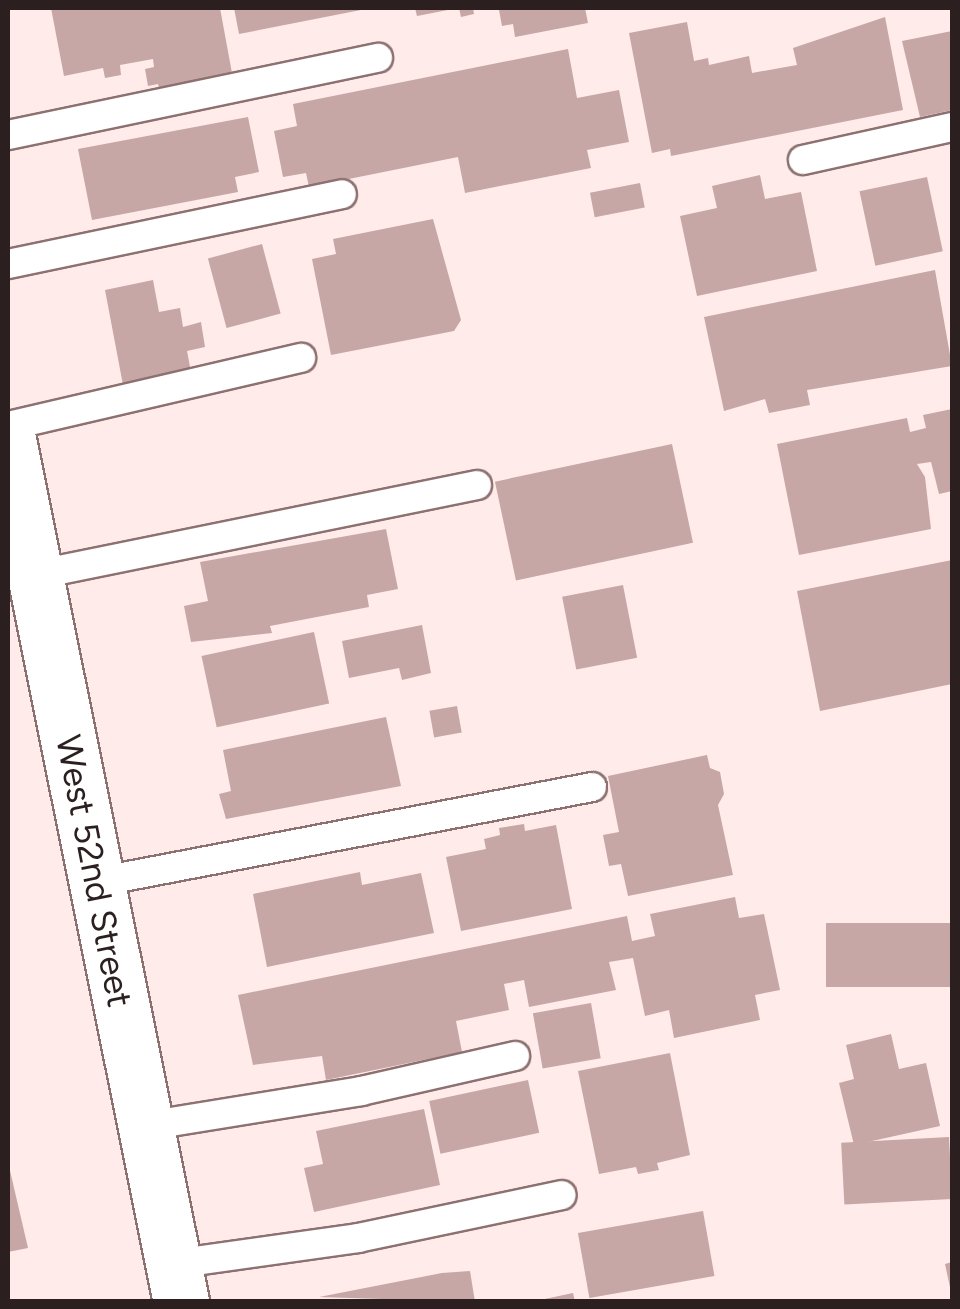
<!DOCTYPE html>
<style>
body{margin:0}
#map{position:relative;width:960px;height:1309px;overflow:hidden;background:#ffebea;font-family:Figtree,sans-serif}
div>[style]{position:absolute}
.building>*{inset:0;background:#c6a7a6;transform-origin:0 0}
.roads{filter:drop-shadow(2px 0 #8d7170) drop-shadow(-2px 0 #8d7170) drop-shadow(0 2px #8d7170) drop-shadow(0 -2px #8d7170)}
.service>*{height:28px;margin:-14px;padding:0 14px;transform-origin:14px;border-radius:14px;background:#fff}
.minor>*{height:55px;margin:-27.5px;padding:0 27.5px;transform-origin:27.5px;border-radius:27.5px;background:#fff}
span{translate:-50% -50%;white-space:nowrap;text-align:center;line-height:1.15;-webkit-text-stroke:8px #fff;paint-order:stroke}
.street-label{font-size:35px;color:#2b1f1f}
.frame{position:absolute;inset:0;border:10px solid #2b1f1f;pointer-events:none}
</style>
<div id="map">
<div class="building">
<div style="clip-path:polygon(51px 8px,220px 8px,234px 84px,161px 98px,158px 84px,148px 86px,145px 69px,154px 67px,153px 59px,120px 65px,121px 75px,105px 78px,103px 68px,64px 76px)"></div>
<div style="clip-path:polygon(234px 8px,366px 8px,366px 9px,239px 34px)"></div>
<div style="clip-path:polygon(415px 8px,453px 8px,453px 9px,417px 16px)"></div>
<div style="clip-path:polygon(459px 8px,473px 8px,474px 14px,461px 17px)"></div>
<div style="clip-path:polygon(585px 8px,588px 23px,515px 37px,513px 24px,502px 26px,499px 10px)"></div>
<div style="clip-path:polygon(885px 17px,903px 110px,671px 156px,670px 149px,652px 153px,629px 33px,687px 22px,694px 61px,708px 58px,709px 65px,749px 56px,752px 73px,797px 65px,793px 48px)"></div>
<div style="clip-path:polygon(952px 31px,952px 110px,920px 117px,902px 41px)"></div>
<div style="clip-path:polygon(568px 49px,577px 98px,619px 90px,629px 142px,587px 150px,591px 168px,465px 193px,458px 157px,309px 187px,306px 173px,283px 177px,274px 131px,297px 126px,293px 104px)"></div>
<div style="clip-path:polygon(248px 117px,259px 172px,235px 177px,238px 192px,92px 220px,78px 149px)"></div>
<div style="clip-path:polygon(760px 175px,765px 199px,801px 192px,817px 271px,697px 296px,680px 216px,717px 208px,712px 186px)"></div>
<div style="left:927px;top:177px;width:76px;height:69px;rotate:78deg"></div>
<div style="left:640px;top:183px;width:25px;height:51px;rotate:79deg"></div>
<div style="clip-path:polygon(433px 219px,461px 320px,454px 331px,331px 355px,312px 259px,336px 254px,333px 239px)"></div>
<div style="left:262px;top:244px;width:72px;height:56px;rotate:75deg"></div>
<div style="clip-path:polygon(935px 270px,952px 366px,807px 390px,810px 405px,769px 413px,765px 399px,724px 411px,704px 317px)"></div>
<div style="clip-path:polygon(153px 280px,159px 312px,180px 308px,183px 327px,201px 322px,205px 347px,187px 351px,191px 372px,123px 385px,105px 290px)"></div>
<div style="clip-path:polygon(952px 409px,952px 491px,939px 494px,931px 462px,917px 464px,925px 477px,931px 529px,799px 555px,777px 444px,907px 418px,910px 432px,926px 428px,923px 415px)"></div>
<div style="left:672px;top:444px;width:101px;height:181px;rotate:78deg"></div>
<div style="clip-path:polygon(386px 529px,398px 589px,367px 595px,369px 607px,270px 626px,272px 633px,191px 642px,184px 606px,208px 601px,200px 562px)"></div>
<div style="clip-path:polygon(952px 560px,952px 684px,820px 711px,797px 591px)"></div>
<div style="left:623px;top:585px;width:74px;height:62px;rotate:79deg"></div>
<div style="clip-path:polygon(422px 625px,431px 673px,402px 680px,399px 668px,349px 678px,342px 641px)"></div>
<div style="left:314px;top:632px;width:73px;height:115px;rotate:78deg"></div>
<div style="left:457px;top:706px;width:27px;height:28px;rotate:80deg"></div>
<div style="clip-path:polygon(386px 717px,401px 786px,226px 819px,219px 794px,231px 791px,223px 750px)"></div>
<div style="clip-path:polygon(707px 755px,710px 768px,720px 772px,724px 794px,718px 805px,733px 875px,628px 896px,621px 864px,609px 866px,603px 835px,619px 832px,608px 776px)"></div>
<div style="clip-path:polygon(524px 824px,525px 831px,556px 825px,572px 909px,461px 931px,446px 857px,486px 849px,484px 839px,500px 835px,499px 828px)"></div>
<div style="clip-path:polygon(360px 872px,362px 885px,421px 873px,434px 933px,267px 967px,253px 894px)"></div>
<div style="clip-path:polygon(735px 897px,739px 918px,764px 914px,780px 990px,755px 995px,760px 1020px,674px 1038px,669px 1010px,645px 1016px,633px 958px,609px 962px,616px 990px,529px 1007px,524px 980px,504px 984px,509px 1010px,456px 1021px,462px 1052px,326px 1080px,322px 1056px,253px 1065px,238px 995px,627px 916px,632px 941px,655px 936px,650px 914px)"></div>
<div style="left:952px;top:923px;width:64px;height:126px;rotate:90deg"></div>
<div style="left:591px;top:1003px;width:56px;height:59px;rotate:80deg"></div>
<div style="clip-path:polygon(891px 1034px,899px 1069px,926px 1063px,940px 1126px,854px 1145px,839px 1083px,854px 1079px,846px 1045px)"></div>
<div style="clip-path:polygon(670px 1053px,690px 1155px,657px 1163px,659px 1170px,638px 1174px,636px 1167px,599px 1174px,578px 1071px)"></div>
<div style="left:528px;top:1080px;width:54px;height:101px;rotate:78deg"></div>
<div style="clip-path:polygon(424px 1109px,440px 1185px,314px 1212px,304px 1168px,323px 1164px,316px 1131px)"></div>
<div style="left:949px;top:1137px;width:62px;height:108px;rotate:87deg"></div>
<div style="clip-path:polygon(8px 1162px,28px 1248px,8px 1252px)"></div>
<div style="left:703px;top:1211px;width:66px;height:127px;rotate:80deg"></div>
<div style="clip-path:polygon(952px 1262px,952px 1292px,951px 1292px,945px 1264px)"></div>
<div style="clip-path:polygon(470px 1271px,475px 1302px,319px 1297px,442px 1273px)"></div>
<div style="clip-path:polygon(573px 1293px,575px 1302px,540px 1302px,540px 1300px)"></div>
</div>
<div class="roads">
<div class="service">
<div style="left:8px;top:135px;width:378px;rotate:-11.8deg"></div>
<div style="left:803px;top:160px;width:153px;rotate:-12.5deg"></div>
<div style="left:8px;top:264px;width:341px;rotate:-11.8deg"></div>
<div style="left:8px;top:426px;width:301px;rotate:-13.1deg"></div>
<div style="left:35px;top:575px;width:451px;rotate:-11.5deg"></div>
<div style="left:97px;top:882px;width:504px;rotate:-10.86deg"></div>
<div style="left:146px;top:1126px;width:218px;rotate:-9.2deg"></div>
<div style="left:361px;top:1091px;width:158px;rotate:-12.8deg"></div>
<div style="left:174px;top:1264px;width:186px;rotate:-8deg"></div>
<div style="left:358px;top:1238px;width:208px;rotate:-11.9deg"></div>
</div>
<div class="minor">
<div style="left:8px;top:440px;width:879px;rotate:78.65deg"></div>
</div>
</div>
<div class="street-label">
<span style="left:94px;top:871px;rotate:79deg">West 52nd Street</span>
</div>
<div class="frame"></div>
</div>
